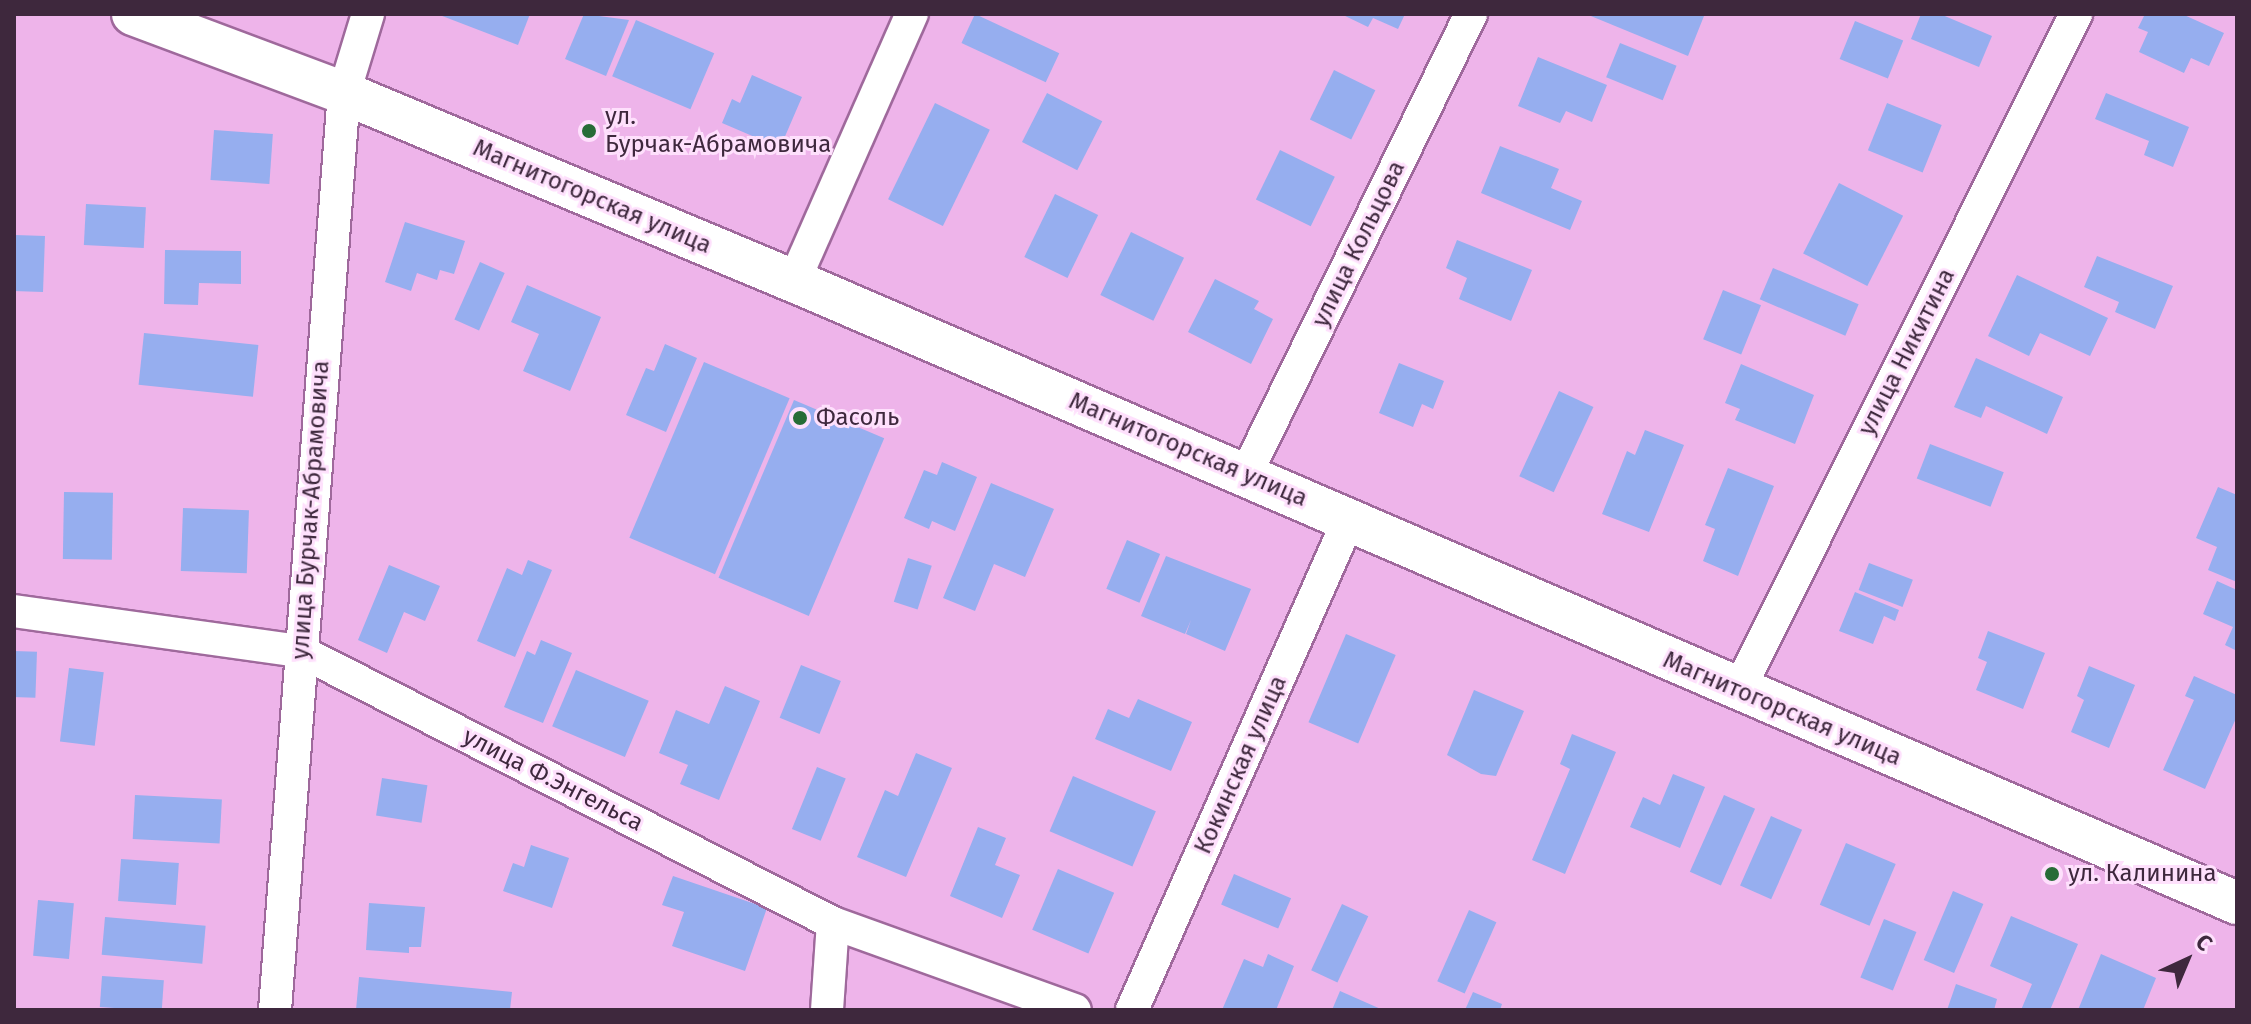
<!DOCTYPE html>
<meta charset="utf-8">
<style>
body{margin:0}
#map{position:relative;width:2251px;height:1024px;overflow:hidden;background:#eeb4ea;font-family:"Fira Sans",sans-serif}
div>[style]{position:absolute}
.building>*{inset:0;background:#96aeef;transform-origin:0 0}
.roads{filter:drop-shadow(2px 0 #9f699c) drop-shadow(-2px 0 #9f699c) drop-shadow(0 2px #9f699c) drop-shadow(0 -2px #9f699c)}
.minor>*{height:32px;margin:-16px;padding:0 16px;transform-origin:16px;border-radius:16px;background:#fff}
.tertiary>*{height:42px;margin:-21px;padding:0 21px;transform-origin:21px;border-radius:21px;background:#fff}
.dots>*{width:22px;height:22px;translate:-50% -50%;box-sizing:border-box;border:4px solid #fee0fc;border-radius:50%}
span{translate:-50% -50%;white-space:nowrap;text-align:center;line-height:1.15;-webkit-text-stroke:6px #fee0fc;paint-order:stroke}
.poi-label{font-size:24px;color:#3e283d}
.left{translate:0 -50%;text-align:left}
.street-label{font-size:24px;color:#3e283d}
.frame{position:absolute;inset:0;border:16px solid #3e283d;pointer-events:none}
.north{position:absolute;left:2147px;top:920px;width:80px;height:80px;-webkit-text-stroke:6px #fee0fc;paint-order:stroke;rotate:44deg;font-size:22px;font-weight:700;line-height:32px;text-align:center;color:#3e283d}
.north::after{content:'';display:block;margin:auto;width:28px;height:36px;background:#3e283d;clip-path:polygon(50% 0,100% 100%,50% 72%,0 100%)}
</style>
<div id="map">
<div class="building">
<div style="clip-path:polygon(437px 14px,530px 14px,518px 45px)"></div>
<div style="clip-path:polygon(584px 14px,629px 20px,606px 76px,565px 59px)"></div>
<div style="left:975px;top:14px;width:93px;height:32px;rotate:25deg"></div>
<div style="clip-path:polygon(1341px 14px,1405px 14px,1398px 29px,1373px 18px,1368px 27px)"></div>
<div style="clip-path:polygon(1586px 14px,1700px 14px,1704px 16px,1688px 56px)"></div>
<div style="clip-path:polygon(1921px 14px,1940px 14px,1992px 36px,1979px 67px,1911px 39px)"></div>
<div style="clip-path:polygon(2145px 14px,2182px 14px,2224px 33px,2209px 66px,2191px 58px,2184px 73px,2139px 52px,2148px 32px,2138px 28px)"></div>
<div style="left:636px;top:20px;width:85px;height:61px;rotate:23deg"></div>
<div style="left:1855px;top:21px;width:52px;height:41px;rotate:22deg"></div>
<div style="left:1620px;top:43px;width:61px;height:37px;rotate:22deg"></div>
<div style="clip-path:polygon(1538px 57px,1607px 85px,1592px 122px,1566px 111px,1560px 123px,1518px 106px)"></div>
<div style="left:1334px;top:70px;width:46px;height:55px;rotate:26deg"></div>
<div style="clip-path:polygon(752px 75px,802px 97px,780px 148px,722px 123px,732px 99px,740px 103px)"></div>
<div style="left:1047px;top:93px;width:62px;height:55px;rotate:27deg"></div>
<div style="clip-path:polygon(2106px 93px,2189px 127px,2173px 167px,2144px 155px,2149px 141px,2095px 119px)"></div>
<div style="left:935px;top:103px;width:61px;height:107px;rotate:26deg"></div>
<div style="left:1887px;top:103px;width:59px;height:51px;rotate:22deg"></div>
<div style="left:214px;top:130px;width:59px;height:50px;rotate:4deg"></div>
<div style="clip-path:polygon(1500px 146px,1559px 169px,1551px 188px,1582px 201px,1570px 230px,1481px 193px)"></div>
<div style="left:1280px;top:150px;width:61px;height:55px;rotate:26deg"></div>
<div style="left:1839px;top:183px;width:72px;height:79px;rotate:27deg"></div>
<div style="left:1055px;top:194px;width:48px;height:70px;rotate:26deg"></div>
<div style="left:86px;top:204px;width:60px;height:41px;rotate:3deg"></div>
<div style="clip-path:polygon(405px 222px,465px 241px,454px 274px,440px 270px,437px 280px,417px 273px,411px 291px,385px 282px)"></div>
<div style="left:1131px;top:232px;width:59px;height:70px;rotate:26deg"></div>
<div style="left:15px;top:235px;width:30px;height:56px;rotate:2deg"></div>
<div style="clip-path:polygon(1457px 240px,1532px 270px,1511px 321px,1459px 299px,1467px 278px,1446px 268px)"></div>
<div style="clip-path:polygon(165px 250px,241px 251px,241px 284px,199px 283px,198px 305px,164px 304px)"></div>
<div style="clip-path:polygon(2097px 256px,2173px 286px,2155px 329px,2115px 312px,2119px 302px,2084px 287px)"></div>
<div style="left:480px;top:262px;width:27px;height:63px;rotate:24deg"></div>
<div style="left:1773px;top:268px;width:93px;height:34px;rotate:23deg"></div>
<div style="clip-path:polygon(2017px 275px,2108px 318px,2090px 356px,2040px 333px,2029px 356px,1988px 336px)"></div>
<div style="clip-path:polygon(1215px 279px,1259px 301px,1254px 309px,1273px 319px,1251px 364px,1188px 332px)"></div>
<div style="clip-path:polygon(527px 285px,601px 317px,570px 391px,523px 371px,539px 334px,511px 322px)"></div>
<div style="left:1723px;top:290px;width:41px;height:53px;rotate:22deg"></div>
<div style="left:144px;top:333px;width:115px;height:52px;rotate:6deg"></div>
<div style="clip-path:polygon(665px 344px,697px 358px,666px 432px,626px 415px,646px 368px,654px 371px)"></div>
<div style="clip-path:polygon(1976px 358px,2063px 397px,2047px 434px,1986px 406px,1981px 418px,1954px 407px)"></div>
<div style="left:704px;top:362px;width:93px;height:191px;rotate:23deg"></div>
<div style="clip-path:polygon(1399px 363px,1444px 381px,1433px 409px,1422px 404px,1413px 427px,1379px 413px)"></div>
<div style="clip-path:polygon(1741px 364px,1814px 395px,1795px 444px,1735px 420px,1740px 409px,1725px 403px)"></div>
<div style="left:1559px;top:391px;width:38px;height:94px;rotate:25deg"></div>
<div style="left:794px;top:400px;width:98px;height:193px;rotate:23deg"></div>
<div style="clip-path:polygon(1645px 430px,1684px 445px,1649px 532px,1602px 514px,1627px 451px,1635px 455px)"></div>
<div style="left:1930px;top:444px;width:79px;height:37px;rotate:21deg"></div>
<div style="clip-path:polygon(942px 462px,977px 477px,955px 531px,932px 521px,929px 529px,904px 518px,924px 470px,937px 475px)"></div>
<div style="clip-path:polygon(1728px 468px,1774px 486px,1738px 576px,1703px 561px,1715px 529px,1705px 525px)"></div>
<div style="clip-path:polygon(991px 483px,1054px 509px,1025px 577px,994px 564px,975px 611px,943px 598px)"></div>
<div style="clip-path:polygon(2218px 487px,2237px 495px,2237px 582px,2208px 570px,2217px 547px,2196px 538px)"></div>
<div style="left:64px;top:492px;width:49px;height:67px;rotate:1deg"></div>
<div style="left:183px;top:508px;width:66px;height:63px;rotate:2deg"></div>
<div style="left:1127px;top:540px;width:36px;height:53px;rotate:23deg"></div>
<div style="clip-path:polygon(1166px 556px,1251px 589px,1225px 651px,1186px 634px,1191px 620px,1185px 634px,1141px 616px)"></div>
<div style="left:908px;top:558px;width:25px;height:46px;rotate:18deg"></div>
<div style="clip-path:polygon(528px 560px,552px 570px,515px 657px,477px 641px,507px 568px,522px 575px)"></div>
<div style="left:1869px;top:563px;width:47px;height:29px;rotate:21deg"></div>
<div style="clip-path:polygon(389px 565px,440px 586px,425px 621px,404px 612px,387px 653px,358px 640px)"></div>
<div style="clip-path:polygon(2217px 581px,2237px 590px,2237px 651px,2225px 645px,2233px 627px,2203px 614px)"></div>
<div style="clip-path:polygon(1855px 592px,1899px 610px,1895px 621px,1884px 616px,1873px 644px,1839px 631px)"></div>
<div style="clip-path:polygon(1988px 631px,2045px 653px,2023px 709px,1976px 690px,1987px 662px,1978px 658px)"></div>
<div style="left:1346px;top:634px;width:54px;height:96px;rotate:23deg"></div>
<div style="clip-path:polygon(541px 640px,572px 653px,543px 723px,504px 707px,527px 651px,535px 655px)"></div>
<div style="left:14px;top:651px;width:23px;height:46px;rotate:2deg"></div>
<div style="left:801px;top:665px;width:43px;height:57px;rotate:22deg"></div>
<div style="clip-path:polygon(2089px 666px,2135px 685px,2109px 748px,2071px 732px,2084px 700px,2077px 696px)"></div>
<div style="left:69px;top:668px;width:35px;height:74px;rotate:7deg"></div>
<div style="left:576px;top:670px;width:79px;height:61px;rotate:23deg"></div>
<div style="clip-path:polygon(2194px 676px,2237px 695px,2237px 716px,2205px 789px,2163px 770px,2194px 700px,2185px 696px)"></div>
<div style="clip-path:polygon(725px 686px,760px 701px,719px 800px,680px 784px,688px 765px,659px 753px,676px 710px,709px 724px)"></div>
<div style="clip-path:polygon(1474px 690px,1524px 711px,1496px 776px,1481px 774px,1447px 755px)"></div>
<div style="clip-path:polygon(1138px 699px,1192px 722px,1171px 771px,1095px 739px,1108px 709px,1129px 718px)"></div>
<div style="clip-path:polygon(1572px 734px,1616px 752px,1565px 874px,1532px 860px,1570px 769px,1560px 764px)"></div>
<div style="clip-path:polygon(916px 753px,952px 768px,906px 877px,857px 857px,885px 790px,898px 796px)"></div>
<div style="left:817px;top:767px;width:31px;height:67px;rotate:22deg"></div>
<div style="clip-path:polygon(1673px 774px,1705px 787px,1680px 848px,1630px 827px,1643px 797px,1660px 805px)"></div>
<div style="left:1073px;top:776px;width:90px;height:60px;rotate:23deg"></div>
<div style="left:382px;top:778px;width:46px;height:38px;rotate:9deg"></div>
<div style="left:135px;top:795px;width:87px;height:44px;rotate:3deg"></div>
<div style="left:1724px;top:795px;width:34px;height:84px;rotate:24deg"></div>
<div style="left:1771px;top:816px;width:34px;height:76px;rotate:24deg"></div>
<div style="clip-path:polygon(978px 827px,1006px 838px,995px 865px,1020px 875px,1002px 918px,950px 896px)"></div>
<div style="left:1846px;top:843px;width:54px;height:67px;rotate:23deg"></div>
<div style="clip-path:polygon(531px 845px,569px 858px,552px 908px,503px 891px,513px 863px,524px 867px)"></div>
<div style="left:121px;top:859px;width:58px;height:42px;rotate:4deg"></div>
<div style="left:1058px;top:869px;width:61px;height:66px;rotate:23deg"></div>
<div style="left:1234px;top:874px;width:62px;height:33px;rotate:23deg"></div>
<div style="clip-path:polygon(673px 876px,767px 908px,745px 971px,672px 946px,684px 912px,662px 905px)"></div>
<div style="left:1953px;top:891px;width:33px;height:75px;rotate:23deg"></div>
<div style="left:38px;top:900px;width:36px;height:56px;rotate:5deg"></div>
<div style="clip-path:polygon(369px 903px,425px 907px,421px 947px,409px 947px,409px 953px,366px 950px)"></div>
<div style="left:1342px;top:904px;width:29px;height:73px;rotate:25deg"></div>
<div style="left:1469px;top:910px;width:30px;height:78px;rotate:24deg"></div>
<div style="clip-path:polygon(2011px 916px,2078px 944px,2050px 1010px,2021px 1010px,2032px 984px,1990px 966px)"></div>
<div style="left:105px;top:917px;width:101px;height:38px;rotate:5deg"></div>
<div style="left:1884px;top:919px;width:35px;height:63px;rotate:22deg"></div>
<div style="clip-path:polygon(1268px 954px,1294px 966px,1276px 1010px,1222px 1010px,1244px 959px,1263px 967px)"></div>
<div style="clip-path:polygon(2101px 954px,2156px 978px,2143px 1010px,2078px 1010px)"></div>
<div style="left:102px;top:976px;width:62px;height:31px;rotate:4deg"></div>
<div style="clip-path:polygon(359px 977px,512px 992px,510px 1010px,356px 1010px)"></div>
<div style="clip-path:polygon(1956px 984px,1997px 999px,1994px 1010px,1947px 1010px)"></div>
<div style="clip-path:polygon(1340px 991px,1383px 1010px,1332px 1010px)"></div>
<div style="clip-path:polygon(1473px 992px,1502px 1004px,1500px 1010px,1465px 1010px)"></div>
</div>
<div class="roads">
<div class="minor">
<div style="left:794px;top:281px;width:292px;rotate:-66.2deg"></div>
<div style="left:1246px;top:474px;width:512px;rotate:-63.94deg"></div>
<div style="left:14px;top:611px;width:289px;rotate:8deg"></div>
<div style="left:300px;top:651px;width:598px;rotate:27.04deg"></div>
<div style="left:833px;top:923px;width:257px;rotate:19.8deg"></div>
<div style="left:1738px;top:691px;width:757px;rotate:-63.47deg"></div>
<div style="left:275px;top:1010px;width:920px;rotate:-85.7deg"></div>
<div style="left:344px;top:93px;width:83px;rotate:-73.1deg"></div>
<div style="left:827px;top:1010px;width:87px;rotate:-86.1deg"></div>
<div style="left:1132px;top:1010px;width:537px;rotate:-66.16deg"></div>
</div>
<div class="tertiary">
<div style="left:133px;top:14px;width:225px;rotate:20.5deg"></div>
<div style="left:344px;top:93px;width:488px;rotate:22.7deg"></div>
<div style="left:794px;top:281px;width:1571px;rotate:23.32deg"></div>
</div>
</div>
<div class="dots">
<div style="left:589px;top:131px;background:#276c37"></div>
<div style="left:800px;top:418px;background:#276c37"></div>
<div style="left:2052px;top:874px;background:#276c37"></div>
</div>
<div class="poi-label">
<span class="left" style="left:605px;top:131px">ул.<br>Бурчак-Абрамовича</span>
<span class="left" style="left:816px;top:418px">Фасоль</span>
<span class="left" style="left:2068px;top:874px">ул. Калинина</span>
</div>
<div class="street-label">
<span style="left:592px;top:197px;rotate:23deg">Магнитогорская улица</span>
<span style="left:1359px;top:244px;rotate:-64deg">улица Кольцова</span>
<span style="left:1907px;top:352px;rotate:-63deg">улица Никитина</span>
<span style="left:1188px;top:450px;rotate:23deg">Магнитогорская улица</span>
<span style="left:311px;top:510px;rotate:-86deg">улица Бурчак-Абрамовича</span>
<span style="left:1782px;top:709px;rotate:23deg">Магнитогорская улица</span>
<span style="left:1241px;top:765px;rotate:-66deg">Кокинская улица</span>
<span style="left:553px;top:780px;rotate:27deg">улица Ф.Энгельса</span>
</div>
<div class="frame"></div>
<div class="north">С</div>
</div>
